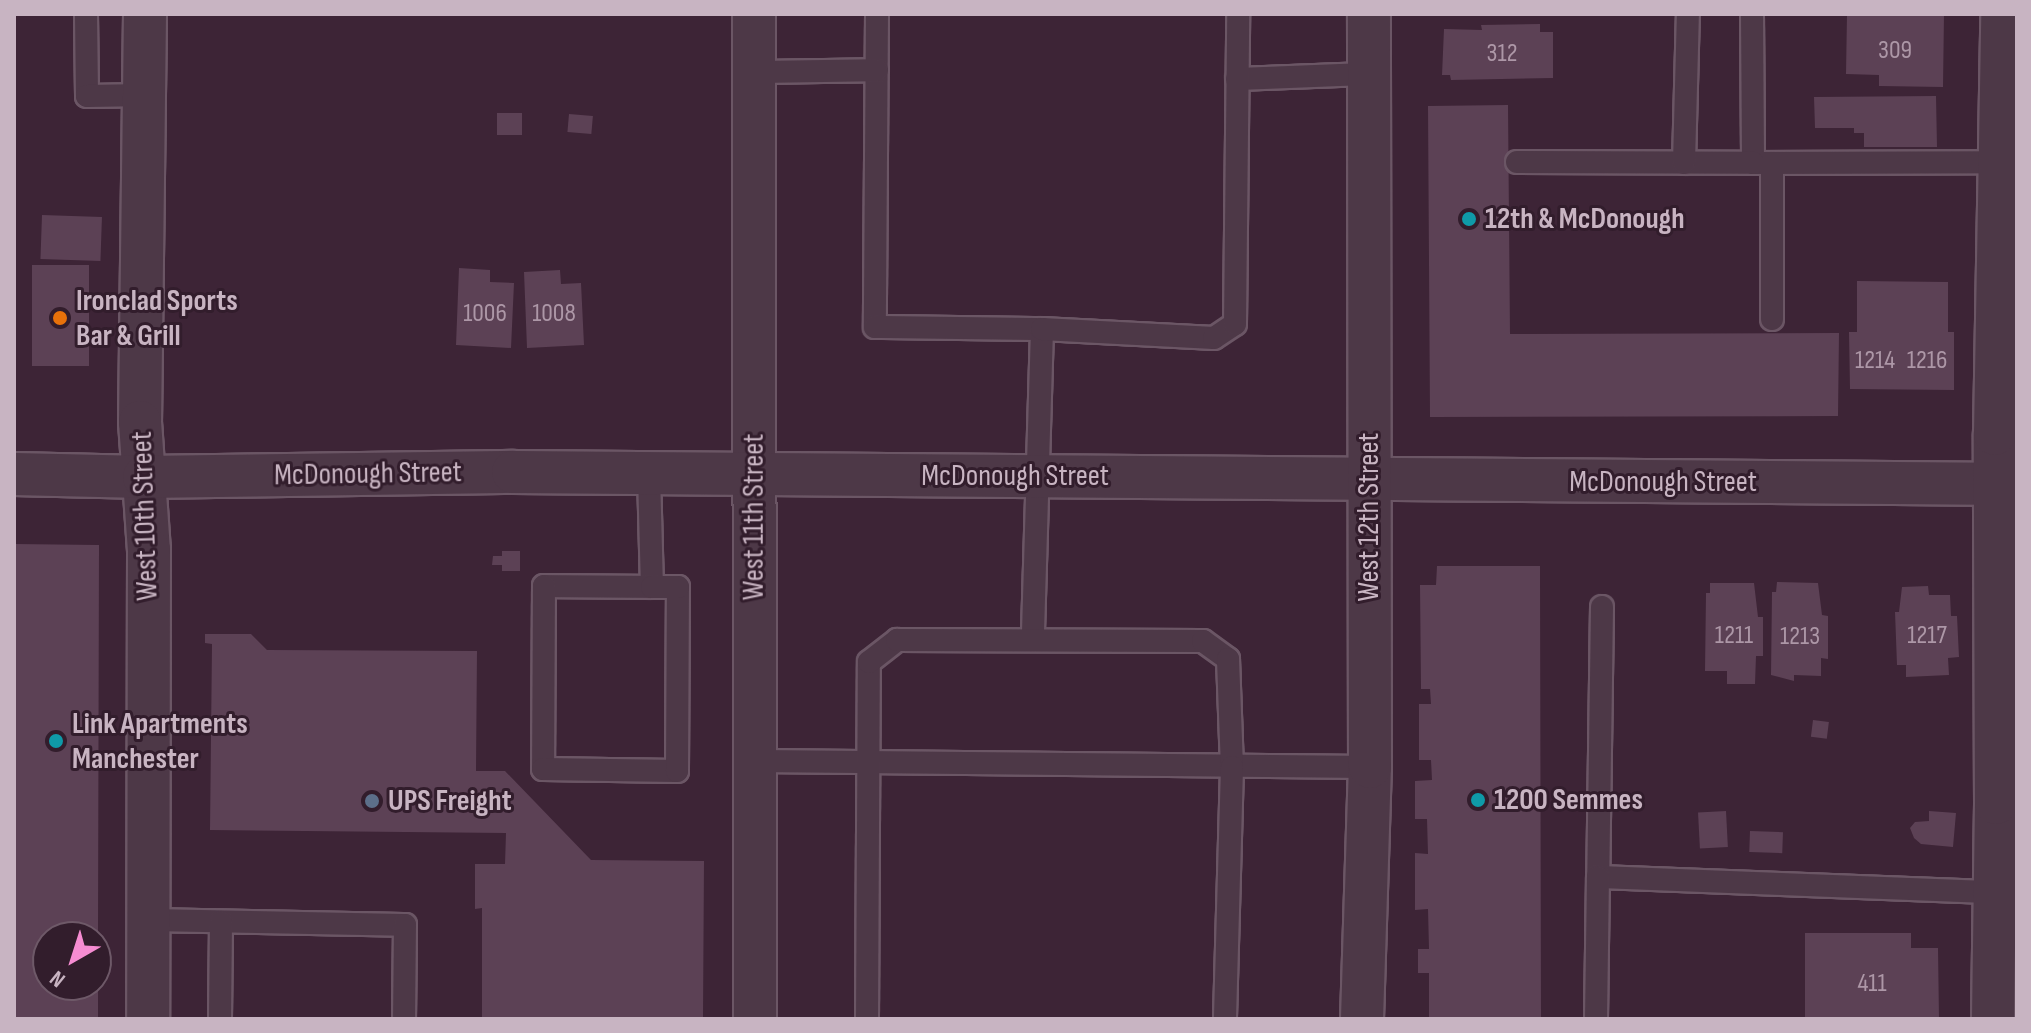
<!DOCTYPE html>
<style>
body{margin:0}
#map{position:relative;width:2031px;height:1033px;overflow:hidden;background:#3d2436;font-family:"Sofia Sans Condensed",sans-serif}
div>[style]{position:absolute}
.building>*{inset:0;background:#5c4155;transform-origin:0 0}
.roads{filter:drop-shadow(2px 0 #6b5665) drop-shadow(-2px 0 #6b5665) drop-shadow(0 2px #6b5665) drop-shadow(0 -2px #6b5665)}
.service>*{height:22px;margin:-11px;padding:0 11px;transform-origin:11px;border-radius:11px;background:#4d3847}
.minor>*{height:42px;margin:-21px;padding:0 21px;transform-origin:21px;border-radius:21px;background:#4d3847}
.dots>*{width:22px;height:22px;translate:-50% -50%;box-sizing:border-box;border:4px solid #321d2c;border-radius:50%}
span{translate:-50% -50%;white-space:nowrap;text-align:center;line-height:1.15;-webkit-text-stroke:6px #321d2c;paint-order:stroke}
.number-label{font-size:26px;color:#ad97a7}
.number-label span{-webkit-text-stroke-width:0}
.poi-label{font-size:30px;color:#c8b4c2;font-weight:700}
.left{translate:0 -50%;text-align:left}
.street-label{font-size:30px;color:#c8b4c2}
.frame{position:absolute;inset:0;border:16px solid #c8b4c2;pointer-events:none}
.north{position:absolute;left:32px;top:921px;width:80px;height:80px;box-sizing:border-box;background:#321d2c;border:2px solid #6e5968;border-radius:50%;rotate:219deg;font-size:22px;font-weight:700;line-height:32px;text-align:center;color:#c8b4c2}
.north::after{content:'';display:block;margin:auto;width:28px;height:36px;background:#f68cd2;clip-path:polygon(50% 0,100% 100%,50% 72%,0 100%)}
</style>
<div id="map">
<div class="building">
<div style="clip-path:polygon(1847px 14px,1944px 14px,1943px 87px,1879px 86px,1879px 75px,1846px 74px)"></div>
<div style="clip-path:polygon(1540px 24px,1540px 32px,1553px 32px,1553px 78px,1451px 80px,1450px 75px,1442px 75px,1444px 29px,1482px 30px,1481px 25px)"></div>
<div style="clip-path:polygon(1936px 96px,1937px 147px,1864px 147px,1864px 133px,1854px 133px,1854px 128px,1815px 128px,1814px 97px)"></div>
<div style="clip-path:polygon(1508px 105px,1510px 334px,1839px 333px,1838px 416px,1430px 417px,1428px 106px)"></div>
<div style="left:522px;top:113px;width:22px;height:25px;rotate:90deg"></div>
<div style="left:569px;top:114px;width:24px;height:18px;rotate:5deg"></div>
<div style="left:42px;top:215px;width:60px;height:44px;rotate:2deg"></div>
<div style="left:32px;top:265px;width:57px;height:101px"></div>
<div style="clip-path:polygon(459px 268px,490px 270px,490px 282px,514px 283px,511px 348px,456px 345px)"></div>
<div style="clip-path:polygon(560px 270px,561px 284px,581px 283px,584px 345px,527px 348px,524px 272px)"></div>
<div style="clip-path:polygon(1857px 281px,1948px 282px,1948px 332px,1954px 332px,1954px 390px,1850px 389px,1849px 332px,1857px 332px)"></div>
<div style="clip-path:polygon(14px 544px,99px 545px,98px 937px,48px 937px,48px 985px,98px 985px,98px 1019px,14px 1019px)"></div>
<div style="clip-path:polygon(502px 551px,520px 551px,520px 571px,502px 571px,502px 565px,492px 565px,493px 556px,502px 556px)"></div>
<div style="clip-path:polygon(1437px 566px,1540px 566px,1541px 1019px,1429px 1019px,1429px 973px,1418px 973px,1418px 949px,1429px 949px,1428px 909px,1415px 910px,1415px 853px,1428px 854px,1427px 819px,1415px 819px,1415px 781px,1432px 780px,1431px 760px,1419px 760px,1419px 704px,1431px 704px,1430px 689px,1421px 689px,1420px 585px,1436px 585px)"></div>
<div style="clip-path:polygon(1777px 582px,1818px 583px,1822px 615px,1828px 616px,1828px 659px,1821px 658px,1821px 676px,1794px 675px,1794px 681px,1771px 675px,1772px 592px,1776px 592px)"></div>
<div style="clip-path:polygon(1710px 583px,1754px 583px,1758px 617px,1763px 617px,1763px 656px,1756px 656px,1755px 684px,1727px 684px,1727px 671px,1705px 671px,1706px 593px,1710px 593px)"></div>
<div style="clip-path:polygon(1928px 586px,1929px 595px,1950px 595px,1951px 616px,1957px 616px,1959px 657px,1948px 658px,1949px 675px,1906px 677px,1906px 665px,1897px 665px,1895px 612px,1899px 612px,1902px 587px)"></div>
<div style="clip-path:polygon(205px 634px,251px 634px,267px 650px,477px 651px,476px 771px,505px 771px,591px 860px,704px 861px,703px 1019px,482px 1019px,482px 908px,475px 909px,475px 864px,505px 864px,506px 833px,210px 830px,212px 644px,205px 643px)"></div>
<div style="left:1813px;top:720px;width:16px;height:17px;rotate:7deg"></div>
<div style="left:1726px;top:811px;width:36px;height:28px;rotate:87deg"></div>
<div style="clip-path:polygon(1929px 811px,1956px 813px,1953px 847px,1921px 844px,1914px 838px,1910px 828px,1915px 822px,1929px 821px)"></div>
<div style="left:1750px;top:831px;width:33px;height:21px;rotate:2deg"></div>
<div style="clip-path:polygon(1805px 933px,1911px 933px,1911px 948px,1938px 948px,1939px 1019px,1805px 1019px)"></div>
</div>
<div class="roads">
<div class="service">
<div style="left:86px;top:14px;width:82px;rotate:89.3deg"></div>
<div style="left:87px;top:96px;width:59px;rotate:-1deg"></div>
<div style="left:877px;top:14px;width:313px;rotate:90.4deg"></div>
<div style="left:875px;top:327px;width:167px;rotate:0.7deg"></div>
<div style="left:1042px;top:329px;width:311px;rotate:91.7deg"></div>
<div style="left:1752px;top:14px;width:149px;rotate:89.6deg"></div>
<div style="left:1753px;top:163px;width:249px;rotate:-0.2deg"></div>
<div style="left:754px;top:72px;width:123px;rotate:-0.9deg"></div>
<div style="left:1237px;top:79px;width:130px;rotate:-2.2deg"></div>
<div style="left:1517px;top:162px;width:236px;rotate:0.2deg"></div>
<div style="left:1684px;top:163px;width:149px;rotate:-88.5deg"></div>
<div style="left:1772px;top:319px;width:156px;rotate:-90deg"></div>
<div style="left:1042px;top:329px;width:172px;rotate:3deg"></div>
<div style="left:1214px;top:338px;width:25px;rotate:-34deg"></div>
<div style="left:1235px;top:324px;width:310px;rotate:-89.4deg"></div>
<div style="left:649px;top:474px;width:113px;rotate:88.5deg"></div>
<div style="left:652px;top:587px;width:108px;rotate:-179.5deg"></div>
<div style="left:544px;top:586px;width:183px;rotate:90.3deg"></div>
<div style="left:543px;top:769px;width:134px;rotate:0.9deg"></div>
<div style="left:677px;top:771px;width:184px;rotate:-89.7deg"></div>
<div style="left:678px;top:587px;width:26px;rotate:180deg"></div>
<div style="left:1602px;top:607px;width:270px;rotate:90.8deg"></div>
<div style="left:1598px;top:877px;width:398px;rotate:2.2deg"></div>
<div style="left:757px;top:761px;width:613px;rotate:0.56deg"></div>
<div style="left:149px;top:920px;width:256px;rotate:1.1deg"></div>
<div style="left:405px;top:925px;width:94px;rotate:90.6deg"></div>
<div style="left:220px;top:1019px;width:97px;rotate:-89.4deg"></div>
<div style="left:867px;top:1019px;width:357px;rotate:-89.7deg"></div>
<div style="left:869px;top:662px;width:36px;rotate:-38deg"></div>
<div style="left:897px;top:640px;width:306px;rotate:0.2deg"></div>
<div style="left:1203px;top:641px;width:31px;rotate:36deg"></div>
<div style="left:1228px;top:659px;width:108px;rotate:87.9deg"></div>
<div style="left:1232px;top:767px;width:252px;rotate:91.6deg"></div>
<div style="left:1596px;top:1019px;width:142px;rotate:-89.2deg"></div>
</div>
<div class="minor">
<div style="left:145px;top:14px;width:408px;rotate:90.7deg"></div>
<div style="left:140px;top:422px;width:128px;rotate:86deg"></div>
<div style="left:149px;top:550px;width:469px;rotate:90.1deg"></div>
<div style="left:754px;top:14px;width:1005px;rotate:89.94deg"></div>
<div style="left:14px;top:474px;width:130px;rotate:1.3deg"></div>
<div style="left:144px;top:477px;width:369px;rotate:-0.8deg"></div>
<div style="left:513px;top:472px;width:1504px;rotate:0.46deg"></div>
<div style="left:1362px;top:1019px;width:252px;rotate:-88.2deg"></div>
<div style="left:1370px;top:767px;width:753px;rotate:-90.08deg"></div>
<div style="left:1993px;top:1019px;width:216px;rotate:-89.2deg"></div>
<div style="left:1996px;top:803px;width:369px;rotate:-90.2deg"></div>
<div style="left:1995px;top:434px;width:420px;rotate:-89deg"></div>
</div>
</div>
<div class="dots">
<div style="left:1469px;top:219px;background:#0f9aa8"></div>
<div style="left:60px;top:318px;background:#e8710a"></div>
<div style="left:56px;top:741px;background:#0f9aa8"></div>
<div style="left:1478px;top:800px;background:#0f9aa8"></div>
<div style="left:372px;top:801px;background:#5c6f8a"></div>
</div>
<div class="number-label">
<span style="left:1895px;top:51px">309</span>
<span style="left:1502px;top:54px">312</span>
<span style="left:485px;top:314px">1006</span>
<span style="left:554px;top:314px">1008</span>
<span style="left:1875px;top:361px">1214</span>
<span style="left:1927px;top:361px">1216</span>
<span style="left:1734px;top:636px">1211</span>
<span style="left:1927px;top:636px">1217</span>
<span style="left:1800px;top:637px">1213</span>
<span style="left:1872px;top:984px">411</span>
</div>
<div class="poi-label">
<span class="left" style="left:1485px;top:219px">12th &amp; McDonough</span>
<span class="left" style="left:76px;top:318px">Ironclad Sports<br>Bar &amp; Grill</span>
<span class="left" style="left:72px;top:741px">Link Apartments<br>Manchester</span>
<span class="left" style="left:1494px;top:800px">1200 Semmes</span>
<span class="left" style="left:388px;top:801px">UPS Freight</span>
</div>
<div class="street-label">
<span style="left:368px;top:474px;rotate:-1deg">McDonough Street</span>
<span style="left:1015px;top:476px">McDonough Street</span>
<span style="left:1663px;top:482px">McDonough Street</span>
<span style="left:145px;top:516px;rotate:-92deg">West 10th Street</span>
<span style="left:754px;top:517px;rotate:-90deg">West 11th Street</span>
<span style="left:1369px;top:517px;rotate:-90deg">West 12th Street</span>
</div>
<div class="frame"></div>
<div class="north">N</div>
</div>
